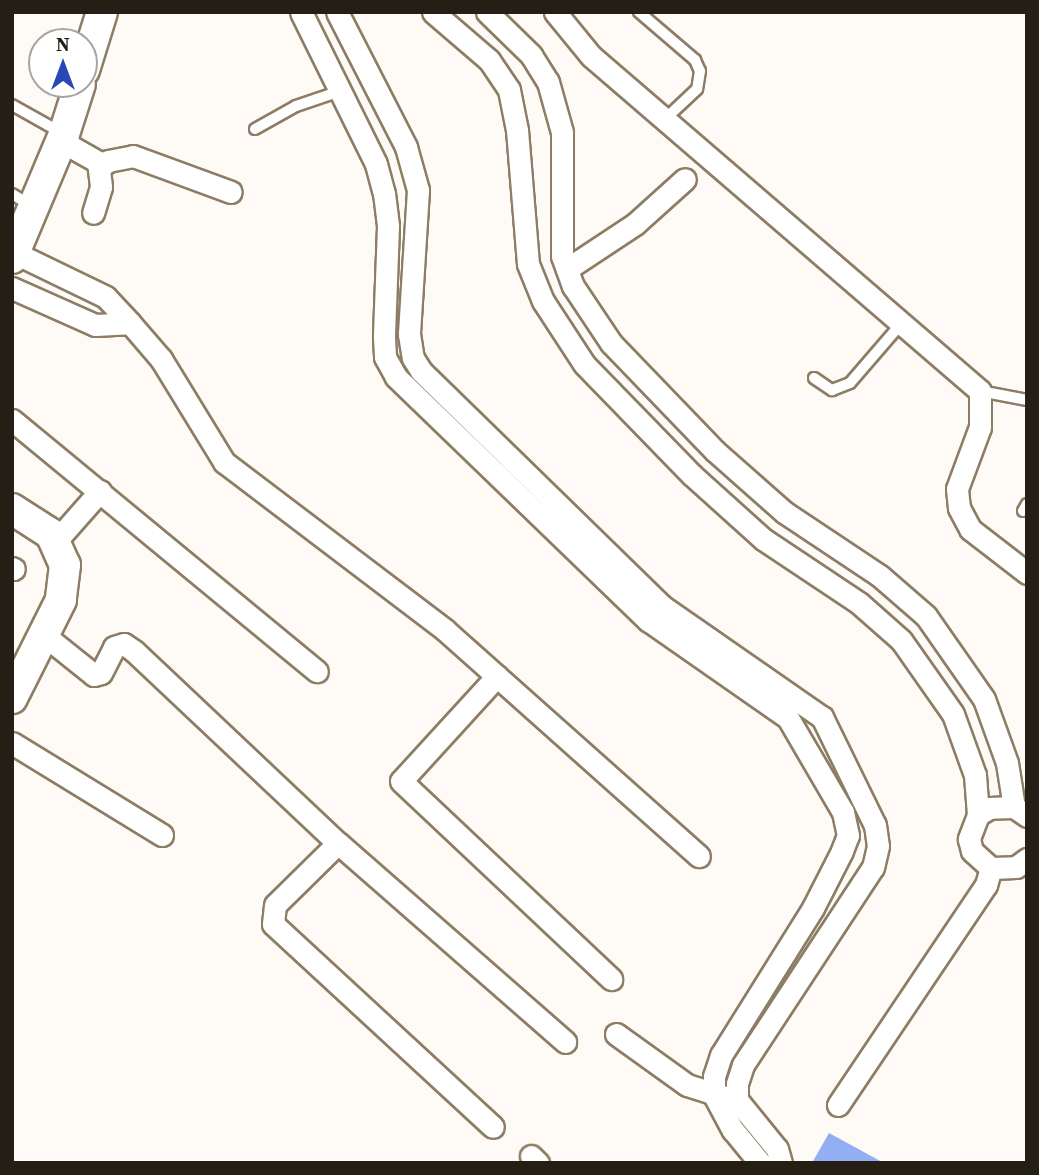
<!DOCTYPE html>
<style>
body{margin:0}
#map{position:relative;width:1039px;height:1175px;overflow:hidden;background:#fefaf5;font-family:"Source Serif 4",serif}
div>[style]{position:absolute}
.water>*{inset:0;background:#92aff4}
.roads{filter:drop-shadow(2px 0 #8d7d65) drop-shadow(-2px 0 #8d7d65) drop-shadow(0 2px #8d7d65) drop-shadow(0 -2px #8d7d65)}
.lane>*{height:10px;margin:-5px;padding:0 5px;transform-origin:5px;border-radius:5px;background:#fff}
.street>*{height:21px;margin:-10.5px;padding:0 10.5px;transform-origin:10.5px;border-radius:10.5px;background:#fff}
.secondary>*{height:30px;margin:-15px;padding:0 15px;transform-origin:15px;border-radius:15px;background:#fff}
span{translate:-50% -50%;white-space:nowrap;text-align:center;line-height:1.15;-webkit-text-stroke:6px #fff;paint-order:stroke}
.frame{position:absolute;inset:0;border:14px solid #251e15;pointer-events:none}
.north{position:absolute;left:28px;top:28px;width:70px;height:70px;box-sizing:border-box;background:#fff;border:2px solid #a8a5a1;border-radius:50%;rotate:0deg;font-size:19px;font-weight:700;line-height:28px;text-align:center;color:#251e15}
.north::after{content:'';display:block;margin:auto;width:24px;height:32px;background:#2948b8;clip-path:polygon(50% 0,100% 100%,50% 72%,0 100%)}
</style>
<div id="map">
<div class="water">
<div style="clip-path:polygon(829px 1133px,884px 1163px,812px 1163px)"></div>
</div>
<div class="roads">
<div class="lane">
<div style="left:639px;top:12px;width:74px;rotate:40.6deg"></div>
<div style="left:695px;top:60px;width:12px;rotate:66deg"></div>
<div style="left:700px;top:71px;width:18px;rotate:99deg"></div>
<div style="left:697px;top:89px;width:45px;rotate:136.8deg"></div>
<div style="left:12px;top:105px;width:57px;rotate:29.2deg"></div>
<div style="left:255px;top:129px;width:47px;rotate:-29.3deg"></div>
<div style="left:296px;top:106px;width:46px;rotate:-18.8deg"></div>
<div style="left:12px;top:194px;width:23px;rotate:31deg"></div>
<div style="left:814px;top:378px;width:22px;rotate:34deg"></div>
<div style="left:832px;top:390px;width:19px;rotate:-21deg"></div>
<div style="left:850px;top:383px;width:75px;rotate:-49.3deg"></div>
<div style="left:980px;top:391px;width:48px;rotate:10.8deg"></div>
<div style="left:1023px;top:511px;width:8px;rotate:-60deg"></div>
</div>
<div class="street">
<div style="left:301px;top:12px;width:169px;rotate:63.7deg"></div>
<div style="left:376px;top:164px;width:30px;rotate:75deg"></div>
<div style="left:384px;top:193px;width:33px;rotate:83deg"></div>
<div style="left:388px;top:226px;width:111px;rotate:92.1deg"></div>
<div style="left:384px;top:337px;width:20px;rotate:87deg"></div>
<div style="left:385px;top:357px;width:23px;rotate:61deg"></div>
<div style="left:396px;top:377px;width:351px;rotate:44deg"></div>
<div style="left:649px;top:621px;width:169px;rotate:34.9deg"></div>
<div style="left:788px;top:718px;width:109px;rotate:59.7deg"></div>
<div style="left:843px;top:812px;width:24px;rotate:78deg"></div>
<div style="left:848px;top:835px;width:17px;rotate:111deg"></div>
<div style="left:842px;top:851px;width:64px;rotate:117deg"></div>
<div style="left:813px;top:908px;width:173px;rotate:122deg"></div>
<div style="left:721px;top:1055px;width:22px;rotate:108deg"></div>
<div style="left:714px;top:1076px;width:19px;rotate:90deg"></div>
<div style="left:714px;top:1095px;width:40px;rotate:62deg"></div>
<div style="left:733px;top:1130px;width:43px;rotate:50.7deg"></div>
<div style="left:337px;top:12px;width:152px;rotate:62.9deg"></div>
<div style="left:406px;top:147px;width:45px;rotate:74.4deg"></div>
<div style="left:418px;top:190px;width:144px;rotate:93.6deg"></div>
<div style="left:409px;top:334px;width:24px;rotate:81deg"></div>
<div style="left:413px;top:358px;width:15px;rotate:58deg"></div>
<div style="left:421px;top:371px;width:337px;rotate:44.3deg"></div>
<div style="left:662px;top:606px;width:195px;rotate:34.8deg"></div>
<div style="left:822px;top:717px;width:120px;rotate:63.9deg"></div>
<div style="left:875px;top:825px;width:21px;rotate:82deg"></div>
<div style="left:878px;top:846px;width:22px;rotate:103deg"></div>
<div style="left:873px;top:867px;width:237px;rotate:123.3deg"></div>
<div style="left:743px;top:1065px;width:20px;rotate:108deg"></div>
<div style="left:737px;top:1084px;width:16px;rotate:90deg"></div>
<div style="left:737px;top:1100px;width:63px;rotate:50.8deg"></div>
<div style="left:777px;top:1149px;width:15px;rotate:74deg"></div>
<div style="left:433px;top:12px;width:74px;rotate:40.6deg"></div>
<div style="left:489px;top:60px;width:36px;rotate:56deg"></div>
<div style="left:509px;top:90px;width:41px;rotate:78.7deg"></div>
<div style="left:517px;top:130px;width:134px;rotate:85.3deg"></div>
<div style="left:528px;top:264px;width:40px;rotate:68deg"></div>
<div style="left:543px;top:301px;width:75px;rotate:56.9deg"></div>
<div style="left:584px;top:364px;width:155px;rotate:45.8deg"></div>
<div style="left:692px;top:475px;width:96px;rotate:42deg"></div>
<div style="left:763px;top:539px;width:115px;rotate:33.7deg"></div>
<div style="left:859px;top:603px;width:56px;rotate:41.4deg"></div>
<div style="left:901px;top:640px;width:90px;rotate:54.9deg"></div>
<div style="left:953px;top:714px;width:65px;rotate:70.2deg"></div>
<div style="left:975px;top:775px;width:40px;rotate:85.7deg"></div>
<div style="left:487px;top:12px;width:62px;rotate:44.3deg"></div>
<div style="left:531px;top:55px;width:32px;rotate:58deg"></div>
<div style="left:548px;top:82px;width:52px;rotate:74.4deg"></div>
<div style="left:562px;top:132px;width:124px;rotate:90deg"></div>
<div style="left:562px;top:256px;width:32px;rotate:70deg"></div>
<div style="left:573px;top:286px;width:69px;rotate:56.3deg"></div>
<div style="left:611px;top:343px;width:150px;rotate:46.1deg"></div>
<div style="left:715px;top:451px;width:92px;rotate:41.5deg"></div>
<div style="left:784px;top:512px;width:115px;rotate:33.7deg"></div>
<div style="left:880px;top:576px;width:61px;rotate:41deg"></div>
<div style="left:926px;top:616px;width:101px;rotate:55.1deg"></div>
<div style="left:984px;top:699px;width:68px;rotate:70.2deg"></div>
<div style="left:1007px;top:763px;width:45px;rotate:81deg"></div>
<div style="left:555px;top:12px;width:57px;rotate:50.7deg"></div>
<div style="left:591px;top:56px;width:513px;rotate:40.73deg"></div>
<div style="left:980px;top:391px;width:36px;rotate:90deg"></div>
<div style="left:980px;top:427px;width:66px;rotate:110.4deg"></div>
<div style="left:957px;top:489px;width:19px;rotate:84deg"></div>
<div style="left:959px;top:508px;width:24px;rotate:62deg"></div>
<div style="left:970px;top:529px;width:72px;rotate:37.7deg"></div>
<div style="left:61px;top:141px;width:43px;rotate:29.6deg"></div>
<div style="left:98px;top:162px;width:25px;rotate:83deg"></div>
<div style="left:101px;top:187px;width:27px;rotate:107deg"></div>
<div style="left:99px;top:168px;width:11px;rotate:-38deg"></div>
<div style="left:108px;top:161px;width:25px;rotate:-11deg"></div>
<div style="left:133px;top:156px;width:104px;rotate:20.2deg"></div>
<div style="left:567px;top:269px;width:82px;rotate:-33.5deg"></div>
<div style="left:635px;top:224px;width:67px;rotate:-42deg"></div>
<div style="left:12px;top:288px;width:91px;rotate:24deg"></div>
<div style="left:95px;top:325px;width:35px;rotate:-3deg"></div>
<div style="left:130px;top:323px;width:35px;rotate:-133deg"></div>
<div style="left:106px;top:297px;width:101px;rotate:-154.2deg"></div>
<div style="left:130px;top:323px;width:48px;rotate:49.3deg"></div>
<div style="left:161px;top:359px;width:121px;rotate:58.5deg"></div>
<div style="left:224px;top:462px;width:278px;rotate:37.2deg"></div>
<div style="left:445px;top:630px;width:340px;rotate:41.7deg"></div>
<div style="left:12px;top:420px;width:395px;rotate:39.5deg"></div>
<div style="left:55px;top:542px;width:68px;rotate:-48.6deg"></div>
<div style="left:12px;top:568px;width:2px;rotate:27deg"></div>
<div style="left:44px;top:635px;width:64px;rotate:38.7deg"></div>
<div style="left:94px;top:675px;width:7px;rotate:-16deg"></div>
<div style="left:101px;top:673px;width:29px;rotate:-63deg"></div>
<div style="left:114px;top:647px;width:10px;rotate:-17deg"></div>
<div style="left:124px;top:644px;width:12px;rotate:35deg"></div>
<div style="left:134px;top:651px;width:280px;rotate:43.3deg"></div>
<div style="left:338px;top:843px;width:302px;rotate:41.2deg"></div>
<div style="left:497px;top:676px;width:142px;rotate:132.4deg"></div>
<div style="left:401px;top:781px;width:289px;rotate:43.3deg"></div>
<div style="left:12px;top:743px;width:176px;rotate:31.5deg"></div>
<div style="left:1027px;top:816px;width:16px;rotate:-145deg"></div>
<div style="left:1014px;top:807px;width:25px;rotate:178deg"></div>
<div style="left:989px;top:808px;width:13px;rotate:148deg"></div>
<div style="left:978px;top:815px;width:26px;rotate:111deg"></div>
<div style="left:969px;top:839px;width:12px;rotate:76deg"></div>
<div style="left:972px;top:851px;width:25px;rotate:42deg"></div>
<div style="left:991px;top:868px;width:25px;rotate:-2deg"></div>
<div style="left:1016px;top:867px;width:14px;rotate:-36deg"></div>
<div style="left:338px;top:843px;width:88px;rotate:135.5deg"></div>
<div style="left:275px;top:905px;width:19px;rotate:96deg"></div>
<div style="left:273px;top:924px;width:299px;rotate:42.7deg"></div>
<div style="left:616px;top:1034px;width:87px;rotate:35.7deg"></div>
<div style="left:687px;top:1085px;width:43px;rotate:17.6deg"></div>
<div style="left:838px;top:1105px;width:265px;rotate:-56.1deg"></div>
<div style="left:986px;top:885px;width:18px;rotate:-74deg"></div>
<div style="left:531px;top:1156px;width:10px;rotate:45deg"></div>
</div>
<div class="secondary">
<div style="left:84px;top:70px;width:61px;rotate:-72.8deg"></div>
<div style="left:12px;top:258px;width:134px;rotate:-67.2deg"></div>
<div style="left:64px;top:134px;width:52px;rotate:-72.3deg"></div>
<div style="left:12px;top:509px;width:46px;rotate:32.7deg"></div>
<div style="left:51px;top:534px;width:34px;rotate:66deg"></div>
<div style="left:65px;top:565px;width:35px;rotate:97deg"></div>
<div style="left:61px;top:600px;width:110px;rotate:116.6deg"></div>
</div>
</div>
<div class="frame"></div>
<div class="north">N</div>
</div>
